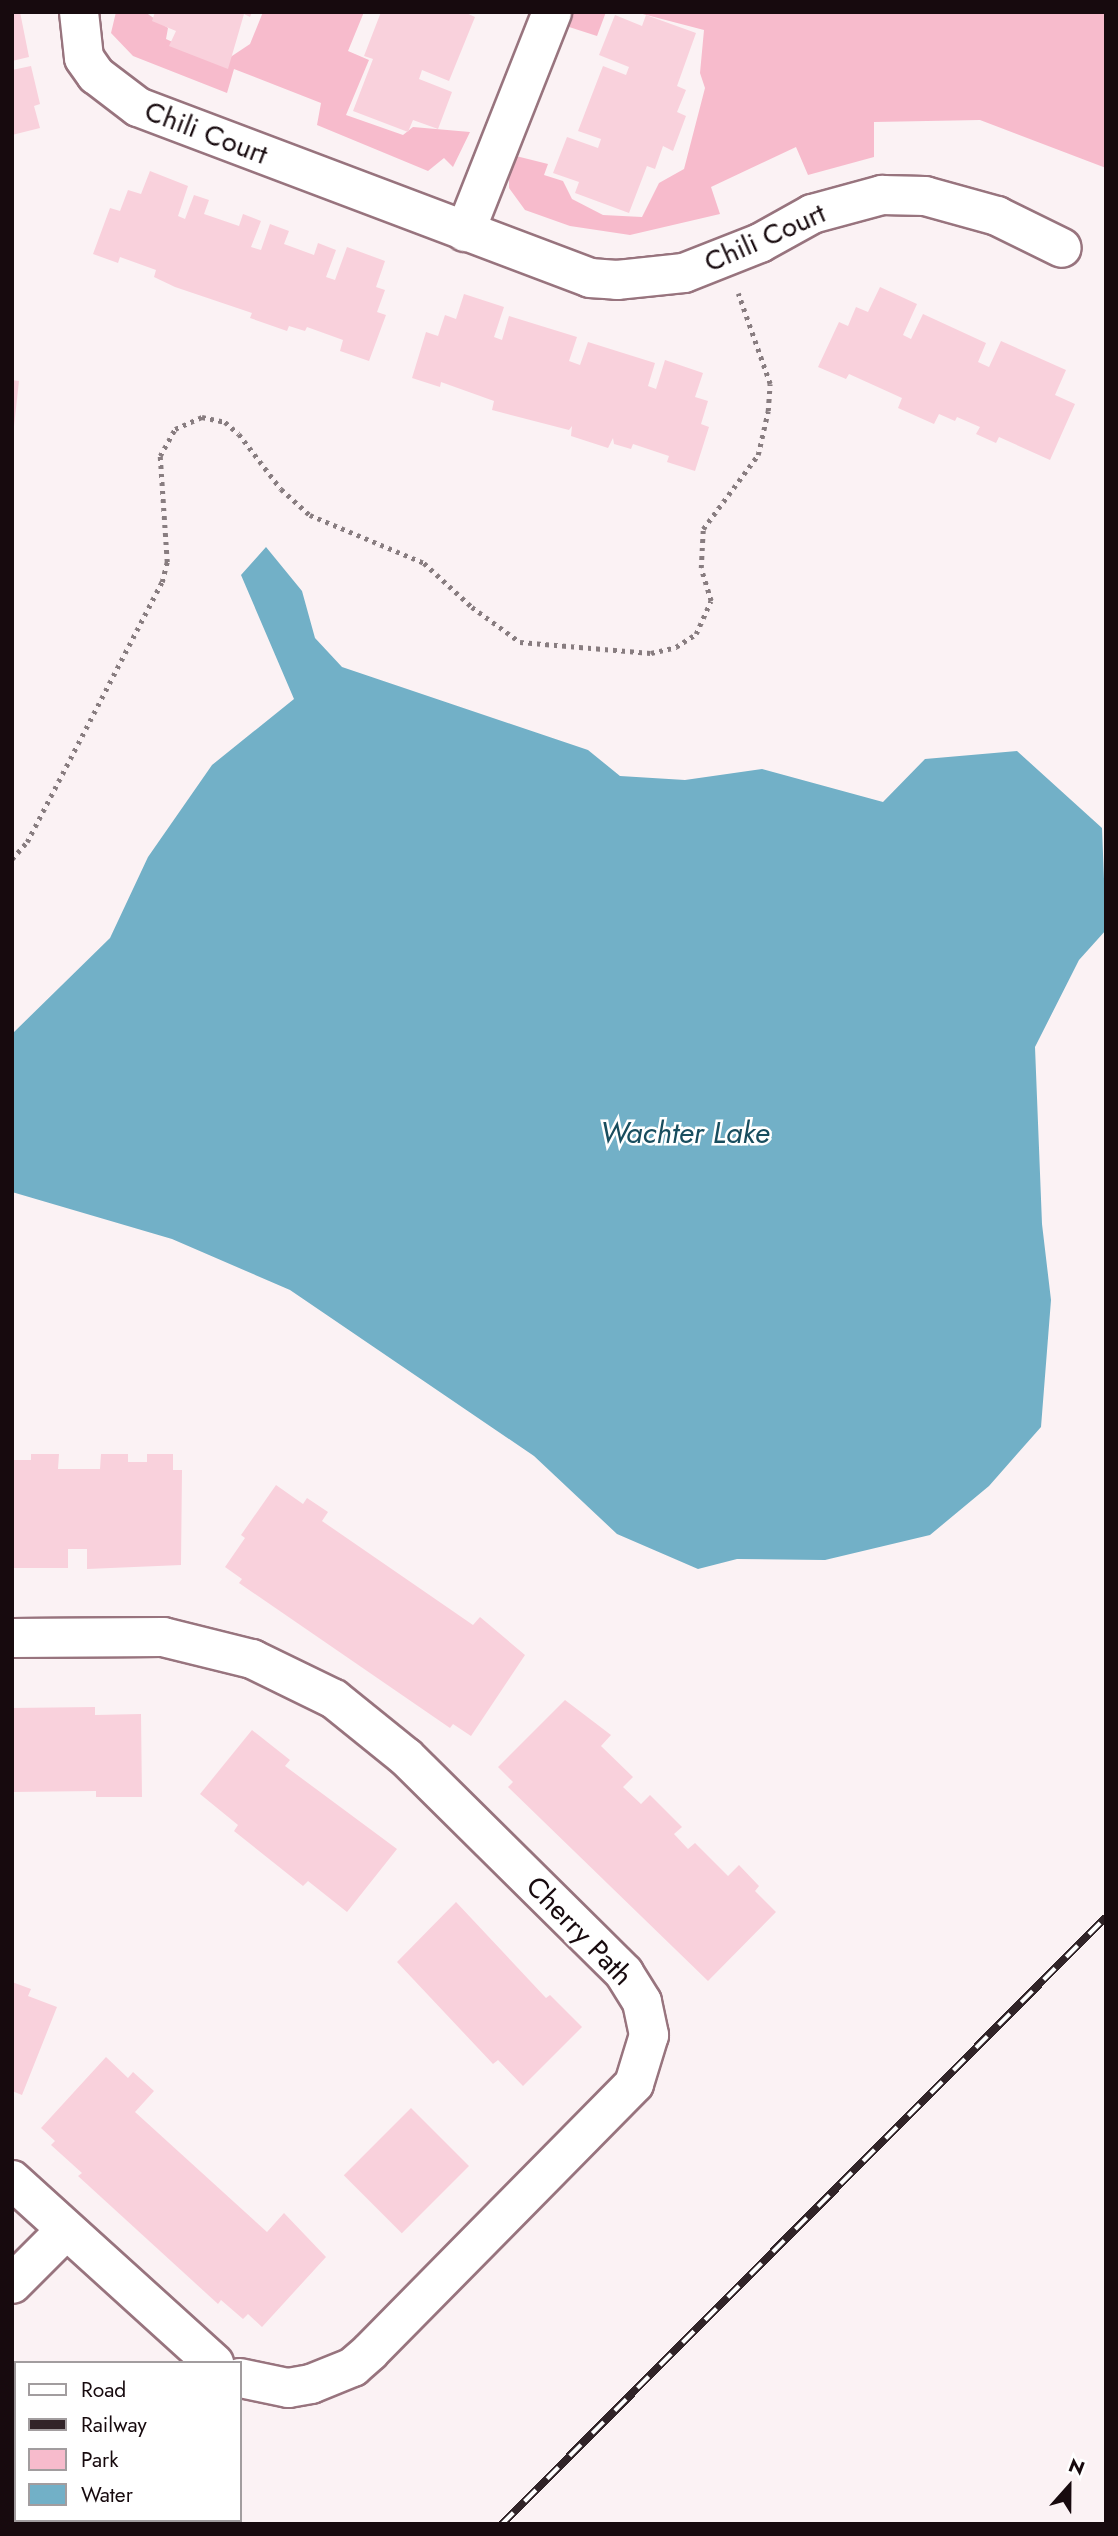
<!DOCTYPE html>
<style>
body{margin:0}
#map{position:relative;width:1118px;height:2536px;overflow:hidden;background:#fbf2f4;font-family:Jost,sans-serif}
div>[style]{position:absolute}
.green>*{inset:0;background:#f7bbcc}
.water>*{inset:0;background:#72b0c7}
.building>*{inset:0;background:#f9d1dc;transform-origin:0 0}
.path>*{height:4.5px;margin-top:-2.25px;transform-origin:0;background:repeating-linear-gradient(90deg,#887d80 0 3.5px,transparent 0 8.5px)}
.roads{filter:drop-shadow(2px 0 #98747e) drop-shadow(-2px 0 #98747e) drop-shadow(0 2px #98747e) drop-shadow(0 -2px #98747e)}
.street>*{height:38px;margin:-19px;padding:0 19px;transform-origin:19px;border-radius:19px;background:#fff}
.rail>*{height:8px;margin-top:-4px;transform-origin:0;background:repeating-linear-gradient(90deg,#fff 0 16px,#312428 0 32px);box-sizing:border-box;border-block:2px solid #312428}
span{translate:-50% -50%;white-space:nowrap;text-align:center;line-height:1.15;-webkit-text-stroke:5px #fff;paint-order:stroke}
.street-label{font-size:28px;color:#170a0e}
.water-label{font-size:30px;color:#184d5e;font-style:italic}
.frame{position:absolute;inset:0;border:14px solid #170a0e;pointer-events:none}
.legend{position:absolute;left:14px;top:2361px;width:228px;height:161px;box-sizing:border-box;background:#fff;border:2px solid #a29d9f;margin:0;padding:9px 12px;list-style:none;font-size:21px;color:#170a0e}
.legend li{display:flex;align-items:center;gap:14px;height:35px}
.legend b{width:35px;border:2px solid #a29d9f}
.north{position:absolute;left:1034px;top:2452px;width:70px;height:70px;-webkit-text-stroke:5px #fff;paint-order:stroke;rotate:21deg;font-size:19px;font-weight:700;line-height:28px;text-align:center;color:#170a0e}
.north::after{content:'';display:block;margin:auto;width:24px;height:32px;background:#170a0e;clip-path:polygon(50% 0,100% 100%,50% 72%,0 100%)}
</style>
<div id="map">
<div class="green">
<div style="clip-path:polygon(116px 12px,145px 12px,168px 28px,166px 39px,220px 64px,250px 44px,263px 12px,364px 12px,348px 51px,369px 60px,346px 115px,403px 135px,413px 127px,470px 132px,453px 167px,444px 158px,428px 171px,317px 125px,321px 103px,234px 69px,227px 93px,133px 56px,111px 33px)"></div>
<div style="clip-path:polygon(571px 12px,606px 12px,597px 36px,566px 26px)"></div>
<div style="clip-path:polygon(635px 12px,1106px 12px,1106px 168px,980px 120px,874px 122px,874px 157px,808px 175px,796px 147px,711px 187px,720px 214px,630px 235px,570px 226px,525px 210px,509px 188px,509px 168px,516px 156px,548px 164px,544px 175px,563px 181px,572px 199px,603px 215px,642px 217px,659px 183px,684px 169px,705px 88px,700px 73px,704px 30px)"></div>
</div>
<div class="water">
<div style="clip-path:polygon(266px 547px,302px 591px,315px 638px,342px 667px,588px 750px,620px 776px,685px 780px,762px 769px,883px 802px,925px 759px,1017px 751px,1102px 828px,1106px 930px,1079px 960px,1035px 1047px,1042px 1224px,1051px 1300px,1041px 1427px,989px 1486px,930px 1535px,825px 1560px,737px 1559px,698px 1569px,617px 1534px,534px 1456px,290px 1290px,172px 1239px,12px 1192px,12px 1034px,110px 938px,148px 857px,212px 765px,294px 699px,241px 575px)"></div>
</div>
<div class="building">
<div style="clip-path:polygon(12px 12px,20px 12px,29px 57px,12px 61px)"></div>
<div style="clip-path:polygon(155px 12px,252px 12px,250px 17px,244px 14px,228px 69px,169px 46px,176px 31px,152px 21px)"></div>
<div style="clip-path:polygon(381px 12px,464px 12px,475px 17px,449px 81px,422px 70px,419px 79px,452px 92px,438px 129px,413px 120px,408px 132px,353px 111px,373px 59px,364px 56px)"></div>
<div style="clip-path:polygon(615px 15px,642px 26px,646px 15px,696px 33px,677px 86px,686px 90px,677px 112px,686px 116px,673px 151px,663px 146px,655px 169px,647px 166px,629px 213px,575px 193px,579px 182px,553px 173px,567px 137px,598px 148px,601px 139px,578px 131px,603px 66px,626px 75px,629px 67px,599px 55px)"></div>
<div style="clip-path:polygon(31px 66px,40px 104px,34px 106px,40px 128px,12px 135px,12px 70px)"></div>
<div style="clip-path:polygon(150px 171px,188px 186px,178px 216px,185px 219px,194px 195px,209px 200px,204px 214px,239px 226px,243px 214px,261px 221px,251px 247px,261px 250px,270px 224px,289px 231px,284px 244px,314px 255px,318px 243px,336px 250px,326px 277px,335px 280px,347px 247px,385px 261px,376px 287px,385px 290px,377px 312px,386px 315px,369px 361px,340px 351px,343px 340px,307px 327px,305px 331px,289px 326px,287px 331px,250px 318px,252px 313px,175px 287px,154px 277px,156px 270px,120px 257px,118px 263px,93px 254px,110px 208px,120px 211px,128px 190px,141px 194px)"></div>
<div style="clip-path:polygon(880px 287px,917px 304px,903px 335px,911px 339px,923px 314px,986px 343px,978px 362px,989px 367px,1001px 341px,1066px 370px,1055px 395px,1075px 404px,1050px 460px,999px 437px,996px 443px,976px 434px,980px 427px,957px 417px,955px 421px,939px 414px,934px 424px,898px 408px,902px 398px,849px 374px,846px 379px,818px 367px,839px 322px,848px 326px,856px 307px,868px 312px)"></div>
<div style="clip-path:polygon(464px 294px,504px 307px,494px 337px,502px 340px,509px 316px,577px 337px,569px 361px,580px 365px,588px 342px,655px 363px,648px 386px,656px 389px,665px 360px,703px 373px,695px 397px,708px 401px,701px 424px,709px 427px,695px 471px,667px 462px,669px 456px,633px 444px,631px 449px,614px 444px,613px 438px,608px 448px,571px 436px,572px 426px,569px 430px,492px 410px,494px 401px,441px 382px,440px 387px,412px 378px,426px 332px,438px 336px,445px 315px,456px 319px)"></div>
<div style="clip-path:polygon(12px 380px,19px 381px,14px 426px,12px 425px)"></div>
<div style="clip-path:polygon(31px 1454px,59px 1454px,58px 1469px,100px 1469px,101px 1454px,128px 1454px,128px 1462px,147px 1462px,147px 1454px,173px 1454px,173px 1470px,182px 1470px,181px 1565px,87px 1569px,87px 1549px,68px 1549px,68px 1568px,12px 1568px,12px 1460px,31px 1460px)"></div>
<div style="clip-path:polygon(276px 1485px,303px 1504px,307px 1498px,328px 1512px,322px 1521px,473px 1625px,480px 1617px,525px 1655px,471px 1736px,453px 1724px,450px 1728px,239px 1583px,242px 1579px,225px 1567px,245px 1538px,241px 1535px)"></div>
<div style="clip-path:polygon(565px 1700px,611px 1735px,601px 1746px,633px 1777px,623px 1787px,641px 1804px,650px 1795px,682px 1827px,674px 1834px,688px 1849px,695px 1843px,728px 1876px,739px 1865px,759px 1886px,755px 1891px,776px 1912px,708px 1981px,508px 1787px,513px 1782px,498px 1767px)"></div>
<div style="clip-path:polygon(95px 1707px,95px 1715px,141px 1714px,142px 1797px,96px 1797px,96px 1791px,12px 1792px,12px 1708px)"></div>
<div style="clip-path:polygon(252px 1730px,290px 1760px,285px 1766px,397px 1849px,347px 1912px,308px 1881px,303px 1886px,234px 1831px,238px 1825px,200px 1794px)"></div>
<div style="clip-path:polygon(456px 1902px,546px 1998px,550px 1995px,582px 2027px,523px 2086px,498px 2060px,493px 2064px,397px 1962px)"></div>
<div style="clip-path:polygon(12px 1982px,31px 1989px,28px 1996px,57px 2007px,22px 2095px,12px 2091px)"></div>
<div style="clip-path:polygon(106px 2057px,128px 2078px,133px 2072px,154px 2091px,135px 2112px,267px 2232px,284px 2213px,326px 2257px,262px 2327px,248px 2314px,243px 2319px,221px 2300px,218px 2304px,78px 2176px,82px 2173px,51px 2145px,55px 2141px,41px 2128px)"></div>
<div style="left:411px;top:2108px;width:82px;height:95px;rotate:45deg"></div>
<div style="clip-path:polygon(74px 2520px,135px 2520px,131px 2524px)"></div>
</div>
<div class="path">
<div style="left:12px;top:859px;width:23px;rotate:-49deg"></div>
<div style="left:27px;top:842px;width:293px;rotate:-62.6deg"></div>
<div style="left:162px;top:582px;width:21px;rotate:-76deg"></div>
<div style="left:167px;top:562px;width:106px;rotate:-93.8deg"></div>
<div style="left:160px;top:456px;width:31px;rotate:-61deg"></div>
<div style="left:175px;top:429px;width:30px;rotate:-24deg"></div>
<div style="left:202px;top:417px;width:24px;rotate:12deg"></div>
<div style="left:225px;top:422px;width:18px;rotate:41deg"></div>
<div style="left:239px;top:434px;width:69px;rotate:52.6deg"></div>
<div style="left:281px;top:489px;width:39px;rotate:42deg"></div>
<div style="left:310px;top:515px;width:124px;rotate:22.8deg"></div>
<div style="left:424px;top:563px;width:65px;rotate:42.5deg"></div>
<div style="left:472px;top:607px;width:59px;rotate:36.1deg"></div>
<div style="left:520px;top:642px;width:131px;rotate:4.8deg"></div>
<div style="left:651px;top:653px;width:26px;rotate:-13deg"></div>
<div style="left:676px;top:647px;width:24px;rotate:-33deg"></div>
<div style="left:696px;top:634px;width:36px;rotate:-66deg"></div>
<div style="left:711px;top:601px;width:34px;rotate:-107deg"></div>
<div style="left:701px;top:568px;width:39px;rotate:-87deg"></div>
<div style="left:703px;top:529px;width:92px;rotate:-53.4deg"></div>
<div style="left:758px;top:455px;width:45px;rotate:-77.2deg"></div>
<div style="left:768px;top:411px;width:27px;rotate:-86deg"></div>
<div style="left:770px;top:384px;width:96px;rotate:-109.4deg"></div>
</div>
<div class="roads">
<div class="street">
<div style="left:79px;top:12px;width:46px;rotate:83.8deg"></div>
<div style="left:84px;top:58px;width:21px;rotate:55deg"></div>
<div style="left:96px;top:75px;width:53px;rotate:37.3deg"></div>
<div style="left:138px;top:107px;width:483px;rotate:20.7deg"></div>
<div style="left:590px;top:278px;width:27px;rotate:4deg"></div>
<div style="left:617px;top:280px;width:67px;rotate:-6deg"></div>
<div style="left:684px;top:273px;width:82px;rotate:-21.5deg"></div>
<div style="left:760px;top:243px;width:60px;rotate:-29.1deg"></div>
<div style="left:812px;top:214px;width:73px;rotate:-15.2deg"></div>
<div style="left:882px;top:195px;width:43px;rotate:1.3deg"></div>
<div style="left:925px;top:196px;width:75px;rotate:15.5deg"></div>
<div style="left:997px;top:216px;width:72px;rotate:26.2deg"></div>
<div style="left:465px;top:232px;width:237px;rotate:-68.4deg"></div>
<div style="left:12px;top:1638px;width:151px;rotate:-0.4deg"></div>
<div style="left:163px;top:1637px;width:92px;rotate:13.9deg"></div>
<div style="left:252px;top:1659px;width:91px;rotate:26deg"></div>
<div style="left:334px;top:1699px;width:92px;rotate:38.9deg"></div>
<div style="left:406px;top:1757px;width:307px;rotate:44.7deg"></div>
<div style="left:624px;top:1973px;width:34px;rotate:58deg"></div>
<div style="left:642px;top:2002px;width:34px;rotate:78deg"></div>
<div style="left:649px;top:2035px;width:51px;rotate:107deg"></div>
<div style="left:634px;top:2084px;width:376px;rotate:134.6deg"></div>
<div style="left:370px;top:2352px;width:23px;rotate:139deg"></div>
<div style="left:353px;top:2367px;width:45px;rotate:158deg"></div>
<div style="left:311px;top:2384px;width:23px;rotate:170deg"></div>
<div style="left:288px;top:2388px;width:49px;rotate:-168.2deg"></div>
<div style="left:12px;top:2180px;width:273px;rotate:42.2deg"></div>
<div style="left:12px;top:2284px;width:76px;rotate:-45deg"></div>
</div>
</div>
<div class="rail">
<div style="left:502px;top:2524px;width:856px;rotate:-45.14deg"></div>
</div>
<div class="street-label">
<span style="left:206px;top:133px;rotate:21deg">Chili Court</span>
<span style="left:765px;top:238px;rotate:-24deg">Chili Court</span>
<span style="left:579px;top:1931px;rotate:46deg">Cherry Path</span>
</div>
<div class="water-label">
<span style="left:685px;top:1133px">Wachter Lake</span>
</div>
<div class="frame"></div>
<ul class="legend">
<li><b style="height:9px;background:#fff"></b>Road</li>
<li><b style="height:9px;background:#312428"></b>Railway</li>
<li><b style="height:19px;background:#f7bbcc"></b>Park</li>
<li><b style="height:19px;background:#72b0c7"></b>Water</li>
</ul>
<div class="north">N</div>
</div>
